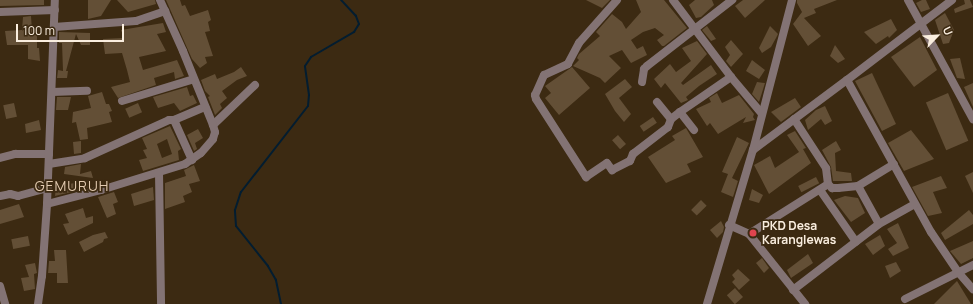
<!DOCTYPE html>
<style>
body{margin:0}
#map{position:relative;width:973px;height:304px;overflow:hidden;background:#3c2a12;font-family:Manrope,sans-serif}
div>[style]{position:absolute}
.stream>*{height:2px;margin:-1px;padding:0 1px;transform-origin:1px;border-radius:1px;background:#031d30}
.building>*{inset:0;background:#634f36;transform-origin:0 0}
.minor>*{height:8px;margin:-4px;padding:0 4px;transform-origin:4px;border-radius:4px;background:#837374}
.dots>*{width:11px;height:11px;translate:-50% -50%;box-sizing:border-box;border:2px solid #3c2a12;border-radius:50%}
span{translate:-50% -50%;white-space:nowrap;text-align:center;line-height:1.15;-webkit-text-stroke:3.5px #3c2a12;paint-order:stroke}
.poi-label{font-size:12px;color:#faeedf;font-weight:700}
.left{translate:0 -50%;text-align:left}
.quarter-label{font-size:14px;color:#e3cbb0;letter-spacing:1px}
.north{position:absolute;left:917px;top:16px;width:40px;height:40px;-webkit-text-stroke:3px #3c2a12;paint-order:stroke;rotate:65deg;font-size:11px;font-weight:700;line-height:16px;text-align:center;color:#faeedf}
.north::after{content:'';display:block;margin:auto;width:14px;height:18px;background:#faeedf;clip-path:polygon(50% 0,100% 100%,50% 72%,0 100%)}
.scale{position:absolute;left:16px;top:24px;width:108px;height:18px;box-sizing:border-box;border:2px solid #faeedf;border-top:0;padding-left:5px;font-size:12px;line-height:14px;white-space:nowrap;color:#faeedf;-webkit-text-stroke:3px #3c2a12;paint-order:stroke}
</style>
<div id="map">
<div class="stream">
<div style="left:281px;top:304px;width:25px;rotate:-102deg"></div>
<div style="left:276px;top:280px;width:16px;rotate:-120deg"></div>
<div style="left:268px;top:266px;width:51px;rotate:-128.7deg"></div>
<div style="left:236px;top:226px;width:16px;rotate:-94deg"></div>
<div style="left:235px;top:210px;width:19px;rotate:-72deg"></div>
<div style="left:241px;top:192px;width:109px;rotate:-52.1deg"></div>
<div style="left:308px;top:106px;width:11px;rotate:-85deg"></div>
<div style="left:309px;top:95px;width:29px;rotate:-98deg"></div>
<div style="left:305px;top:66px;width:11px;rotate:-56deg"></div>
<div style="left:311px;top:57px;width:50px;rotate:-30.2deg"></div>
<div style="left:354px;top:32px;width:9px;rotate:-58deg"></div>
<div style="left:359px;top:24px;width:9px;rotate:-111deg"></div>
<div style="left:356px;top:16px;width:22px;rotate:-133deg"></div>
</div>
<div class="building">
<div style="clip-path:polygon(0 0,44px 0,44px 5px,0 6px)"></div>
<div style="clip-path:polygon(88px 0,111px 0,101px 16px,88px 19px)"></div>
<div style="clip-path:polygon(117px 0,155px 0,156px 4px,128px 12px)"></div>
<div style="clip-path:polygon(166px 0,180px 0,182px 6px,185px 5px,190px 16px,208px 10px,211px 20px,208px 22px,210px 31px,205px 32px,213px 56px,205px 57px,207px 63px,200px 68px,192px 59px)"></div>
<div style="clip-path:polygon(586px 0,610px 0,602px 8px)"></div>
<div style="clip-path:polygon(636px 0,664px 0,687px 28px,664px 46px,662px 46px,657px 40px,664px 35px,655px 28px,643px 32px,631px 40px,637px 49px,643px 46px,647px 55px,631px 63px,622px 50px,609px 56px,621px 68px,605px 83px,600px 78px,573px 66px,579px 60px,577px 58px,579px 54px,600px 36px,596px 32px,612px 14px,622px 22px,626px 29px,641px 12px)"></div>
<div style="clip-path:polygon(695px 0,712px 0,714px 5px,701px 17px,696px 18px,689px 5px)"></div>
<div style="clip-path:polygon(743px 0,765px 0,745px 18px,735px 6px)"></div>
<div style="clip-path:polygon(797px 0,837px 0,814px 9px,816px 13px,804px 18px,821px 36px,808px 46px,793px 24px,802px 12px,797px 3px)"></div>
<div style="clip-path:polygon(922px 0,926px 0,930px 9px,921px 12px,916px 3px)"></div>
<div style="clip-path:polygon(964px 0,970px 0,973px 7px,955px 13px,954px 9px,965px 4px)"></div>
<div style="clip-path:polygon(945px 13px,954px 30px,949px 43px,943px 44px,935px 20px)"></div>
<div style="clip-path:polygon(31px 16px,32px 30px,37px 30px,37px 48px,39px 48px,40px 61px,28px 59px,28px 45px,7px 45px,5px 31px,22px 30px,23px 17px)"></div>
<div style="clip-path:polygon(891px 19px,897px 30px,889px 38px,888px 36px,876px 44px,864px 32px)"></div>
<div style="clip-path:polygon(163px 23px,166px 32px,157px 34px,166px 51px,139px 57px,143px 70px,177px 60px,184px 76px,175px 79px,174px 72px,154px 78px,156px 85px,118px 98px,111px 87px,130px 82px,127px 70px,122px 53px,105px 54px,103px 39px,124px 38px,121px 30px)"></div>
<div style="clip-path:polygon(707px 26px,716px 39px,711px 41px,702px 30px)"></div>
<div style="clip-path:polygon(770px 26px,778px 34px,776px 38px,771px 47px,762px 53px,759px 48px)"></div>
<div style="clip-path:polygon(59px 32px,90px 33px,90px 45px,81px 45px,76px 34px,66px 71px,68px 71px,67px 78px,57px 78px,58px 70px,63px 71px,62px 43px,59px 43px)"></div>
<div style="clip-path:polygon(920px 37px,937px 70px,914px 87px,891px 57px)"></div>
<div style="clip-path:polygon(731px 40px,743px 54px,731px 67px,726px 61px,730px 55px,725px 47px)"></div>
<div style="clip-path:polygon(697px 41px,707px 54px,681px 83px,683px 85px,711px 65px,717px 74px,699px 86px,686px 97px,688px 100px,681px 103px,665px 83px,661px 88px,654px 79px,670px 64px,676px 72px,691px 61px,682px 48px)"></div>
<div style="clip-path:polygon(835px 45px,845px 59px,838px 63px,830px 56px)"></div>
<div style="clip-path:polygon(960px 58px,965px 79px,957px 78px,950px 59px)"></div>
<div style="clip-path:polygon(752px 60px,765px 70px,759px 79px,746px 71px)"></div>
<div style="clip-path:polygon(241px 67px,247px 76px,237px 80px,222px 91px,227px 98px,220px 104px,222px 108px,215px 115px,208px 97px,210px 96px,205px 91px,201px 80px,215px 74px,217px 79px,234px 72px)"></div>
<div style="clip-path:polygon(572px 67px,590px 88px,559px 115px,545px 98px,551px 93px,545px 86px)"></div>
<div style="clip-path:polygon(872px 73px,896px 124px,882px 131px,855px 81px)"></div>
<div style="clip-path:polygon(625px 79px,632px 87px,619px 98px,631px 114px,624px 122px,615px 111px,605px 94px)"></div>
<div style="clip-path:polygon(757px 82px,765px 83px,759px 102px,752px 94px)"></div>
<div style="clip-path:polygon(973px 83px,973px 107px,964px 87px)"></div>
<div style="clip-path:polygon(187px 87px,190px 96px,193px 95px,197px 103px,180px 111px,174px 103px,158px 108px,153px 97px)"></div>
<div style="clip-path:polygon(102px 92px,106px 104px,109px 104px,112px 111px,109px 112px,112px 122px,87px 128px,88px 139px,80px 140px,76px 122px,72px 123px,73px 112px,91px 108px,88px 96px)"></div>
<div style="clip-path:polygon(717px 93px,722px 103px,739px 95px,754px 114px,753px 117px,755px 120px,743px 123px,746px 117px,718px 134px,710px 123px,707px 126px,696px 109px,711px 102px,709px 98px)"></div>
<div style="left:948px;top:93px;width:52px;height:24px;rotate:67deg"></div>
<div style="clip-path:polygon(57px 97px,71px 97px,68px 110px,56px 110px)"></div>
<div style="clip-path:polygon(795px 98px,801px 107px,781px 122px,771px 112px)"></div>
<div style="left:14px;top:103px;width:14px;height:11px;rotate:78deg"></div>
<div style="left:138px;top:103px;width:10px;height:14px;rotate:66deg"></div>
<div style="clip-path:polygon(825px 106px,832px 121px,825px 125px,821px 119px,808px 130px,805px 120px,816px 110px)"></div>
<div style="left:653px;top:117px;width:7px;height:16px;rotate:56deg"></div>
<div style="clip-path:polygon(39px 120px,41px 130px,26px 133px,25px 124px)"></div>
<div style="clip-path:polygon(evenodd,170px 126px,181px 149px,178px 151px,179px 160px,143px 171px,139px 160px,147px 158px,143px 150px,147px 149px,142px 138px,170px 126px,167px 139px,172px 154px,162px 158px,157px 144px,167px 139px)"></div>
<div style="clip-path:polygon(686px 128px,703px 157px,687px 164px,691px 172px,666px 183px,648px 157px,675px 140px,672px 136px)"></div>
<div style="clip-path:polygon(198px 129px,203px 138px,195px 143px,197px 149px,194px 151px,187px 135px)"></div>
<div style="clip-path:polygon(911px 130px,934px 159px,904px 171px,888px 143px)"></div>
<div style="clip-path:polygon(795px 131px,806px 148px,803px 149px,811px 163px,769px 194px,754px 165px,770px 156px,775px 168px,799px 152px,787px 135px)"></div>
<div style="left:618px;top:135px;width:12px;height:8px;rotate:48deg"></div>
<div style="clip-path:polygon(737px 137px,749px 143px,732px 178px,738px 181px,733px 197px,721px 192px,728px 174px,722px 172px)"></div>
<div style="clip-path:polygon(81px 141px,81px 153px,74px 154px,73px 142px)"></div>
<div style="clip-path:polygon(836px 141px,841px 150px,835px 153px,836px 171px,851px 173px,852px 181px,833px 181px,831px 167px,822px 150px)"></div>
<div style="clip-path:polygon(81px 164px,80px 174px,91px 171px,93px 178px,64px 174px,65px 167px)"></div>
<div style="clip-path:polygon(194px 165px,200px 181px,189px 184px,192px 192px,183px 196px,185px 202px,165px 209px,165px 183px,186px 176px,184px 170px)"></div>
<div style="clip-path:polygon(973px 172px,973px 193px,965px 176px)"></div>
<div style="clip-path:polygon(941px 176px,947px 188px,933px 192px,942px 213px,928px 216px,912px 187px)"></div>
<div style="left:816px;top:177px;width:7px;height:20px;rotate:63deg"></div>
<div style="clip-path:polygon(88px 181px,91px 187px,55px 196px,56px 186px)"></div>
<div style="clip-path:polygon(153px 187px,154px 200px,134px 206px,131px 194px)"></div>
<div style="clip-path:polygon(752px 189px,763px 195px,759px 203px,749px 200px)"></div>
<div style="clip-path:polygon(114px 192px,118px 202px,113px 204px,116px 214px,107px 218px,98px 197px)"></div>
<div style="clip-path:polygon(845px 196px,858px 198px,865px 213px,851px 222px,834px 200px)"></div>
<div style="left:701px;top:200px;width:8px;height:14px;rotate:45deg"></div>
<div style="clip-path:polygon(19px 204px,24px 217px,0 224px,0 210px)"></div>
<div style="clip-path:polygon(83px 208px,86px 218px,93px 216px,93px 223px,68px 235px,63px 224px,69px 223px,65px 214px)"></div>
<div style="clip-path:polygon(969px 210px,973px 215px,973px 224px,945px 240px,941px 233px)"></div>
<div style="clip-path:polygon(721px 221px,724px 227px,723px 232px,717px 238px,710px 230px)"></div>
<div style="clip-path:polygon(898px 223px,909px 248px,893px 256px,888px 249px,897px 243px,887px 229px)"></div>
<div style="clip-path:polygon(105px 232px,108px 238px,104px 239px,103px 242px,84px 252px,79px 242px,93px 235px)"></div>
<div style="clip-path:polygon(880px 235px,885px 246px,873px 255px,865px 244px)"></div>
<div style="left:28px;top:236px;width:10px;height:17px;rotate:79deg"></div>
<div style="clip-path:polygon(973px 241px,973px 258px,961px 264px,950px 251px)"></div>
<div style="clip-path:polygon(54px 250px,66px 250px,68px 283px,57px 283px,57px 273px,48px 273px,49px 261px,55px 261px)"></div>
<div style="clip-path:polygon(808px 254px,813px 263px,791px 278px,787px 270px)"></div>
<div style="clip-path:polygon(762px 258px,769px 268px,764px 273px,756px 263px)"></div>
<div style="clip-path:polygon(896px 262px,901px 271px,890px 278px,885px 266px)"></div>
<div style="clip-path:polygon(35px 263px,37px 273px,34px 274px,35px 289px,24px 291px,21px 278px,29px 277px,25px 265px)"></div>
<div style="clip-path:polygon(738px 269px,750px 280px,739px 290px,732px 282px,735px 279px,732px 275px)"></div>
<div style="clip-path:polygon(957px 281px,971px 304px,934px 304px)"></div>
<div style="left:735px;top:288px;width:12px;height:11px;rotate:48deg"></div>
</div>
<div class="minor">
<div style="left:617px;top:0;width:57px;rotate:131.5deg"></div>
<div style="left:579px;top:43px;width:24px;rotate:118deg"></div>
<div style="left:568px;top:64px;width:26px;rotate:155deg"></div>
<div style="left:544px;top:75px;width:22px;rotate:114deg"></div>
<div style="left:535px;top:95px;width:4px;rotate:76deg"></div>
<div style="left:536px;top:99px;width:93px;rotate:57.3deg"></div>
<div style="left:586px;top:177px;width:25px;rotate:-34deg"></div>
<div style="left:607px;top:163px;width:9px;rotate:54deg"></div>
<div style="left:612px;top:170px;width:20px;rotate:-27deg"></div>
<div style="left:630px;top:161px;width:8px;rotate:-67deg"></div>
<div style="left:633px;top:154px;width:44px;rotate:-37.6deg"></div>
<div style="left:668px;top:127px;width:9px;rotate:-69deg"></div>
<div style="left:671px;top:119px;width:11px;rotate:-38deg"></div>
<div style="left:673px;top:0;width:96px;rotate:53deg"></div>
<div style="left:731px;top:77px;width:48px;rotate:50deg"></div>
<div style="left:908px;top:0;width:136px;rotate:61.4deg"></div>
<div style="left:0;top:12px;width:55px;rotate:-2.1deg"></div>
<div style="left:54px;top:27px;width:82px;rotate:-4.2deg"></div>
<div style="left:136px;top:21px;width:31px;rotate:-19deg"></div>
<div style="left:847px;top:80px;width:132px;rotate:-37.3deg"></div>
<div style="left:642px;top:82px;width:13px;rotate:-81deg"></div>
<div style="left:644px;top:69px;width:4px;rotate:-45deg"></div>
<div style="left:647px;top:66px;width:108px;rotate:-37.8deg"></div>
<div style="left:52px;top:92px;width:35px;rotate:-2deg"></div>
<div style="left:122px;top:101px;width:75px;rotate:-17deg"></div>
<div style="left:657px;top:102px;width:22px;rotate:51deg"></div>
<div style="left:794px;top:119px;width:59px;rotate:56.9deg"></div>
<div style="left:826px;top:168px;width:16px;rotate:83deg"></div>
<div style="left:174px;top:120px;width:34px;rotate:-23deg"></div>
<div style="left:213px;top:125px;width:58px;rotate:-43.6deg"></div>
<div style="left:694px;top:130px;width:23px;rotate:-128deg"></div>
<div style="left:680px;top:112px;width:62px;rotate:-34.5deg"></div>
<div style="left:753px;top:150px;width:117px;rotate:-36.7deg"></div>
<div style="left:847px;top:80px;width:174px;rotate:61.1deg"></div>
<div style="left:931px;top:232px;width:48px;rotate:56deg"></div>
<div style="left:958px;top:272px;width:23px;rotate:49deg"></div>
<div style="left:0;top:158px;width:16px;rotate:-15deg"></div>
<div style="left:15px;top:154px;width:34px"></div>
<div style="left:49px;top:164px;width:36px;rotate:-9deg"></div>
<div style="left:85px;top:158px;width:92px;rotate:-24.3deg"></div>
<div style="left:169px;top:120px;width:5px"></div>
<div style="left:174px;top:120px;width:44px;rotate:65.8deg"></div>
<div style="left:159px;top:173px;width:131px;rotate:89.1deg"></div>
<div style="left:828px;top:184px;width:6px;rotate:45deg"></div>
<div style="left:832px;top:188px;width:6px"></div>
<div style="left:838px;top:188px;width:20px;rotate:-6deg"></div>
<div style="left:858px;top:186px;width:43px;rotate:61.1deg"></div>
<div style="left:879px;top:224px;width:41px;rotate:-29.1deg"></div>
<div style="left:858px;top:186px;width:42px;rotate:-31.4deg"></div>
<div style="left:820px;top:190px;width:63px;rotate:55.3deg"></div>
<div style="left:0;top:196px;width:10px;rotate:-11deg"></div>
<div style="left:10px;top:194px;width:8px;rotate:14deg"></div>
<div style="left:18px;top:196px;width:31px;rotate:-15deg"></div>
<div style="left:47px;top:204px;width:56px;rotate:-14.5deg"></div>
<div style="left:101px;top:190px;width:88px;rotate:-17.2deg"></div>
<div style="left:185px;top:164px;width:19px;rotate:-35deg"></div>
<div style="left:201px;top:153px;width:18px;rotate:-49deg"></div>
<div style="left:213px;top:139px;width:7px;rotate:-74deg"></div>
<div style="left:215px;top:132px;width:7px;rotate:-106deg"></div>
<div style="left:213px;top:125px;width:80px;rotate:-112.1deg"></div>
<div style="left:183px;top:51px;width:56px;rotate:-114.3deg"></div>
<div style="left:729px;top:225px;width:22px;rotate:24deg"></div>
<div style="left:749px;top:234px;width:90px;rotate:51.3deg"></div>
<div style="left:749px;top:234px;width:93px;rotate:-32.3deg"></div>
<div style="left:0;top:286px;width:19px;rotate:74deg"></div>
<div style="left:793px;top:290px;width:108px;rotate:-37.5deg"></div>
<div style="left:905px;top:299px;width:76px;rotate:-26.6deg"></div>
<div style="left:38px;top:304px;width:28px;rotate:-82deg"></div>
<div style="left:42px;top:276px;width:72px;rotate:-86deg"></div>
<div style="left:47px;top:204px;width:204px;rotate:-87.8deg"></div>
<div style="left:707px;top:304px;width:161px;rotate:-73.4deg"></div>
<div style="left:753px;top:150px;width:155px;rotate:-75.4deg"></div>
</div>
<div class="dots">
<div style="left:753px;top:233px;background:#e0444e"></div>
</div>
<div class="poi-label">
<span class="left" style="left:762px;top:233px">PKD Desa<br>Karanglewas</span>
</div>
<div class="quarter-label">
<span style="left:72px;top:186px">GEMURUH</span>
</div>
<div class="north">U</div>
<div class="scale">100 m</div>
</div>
